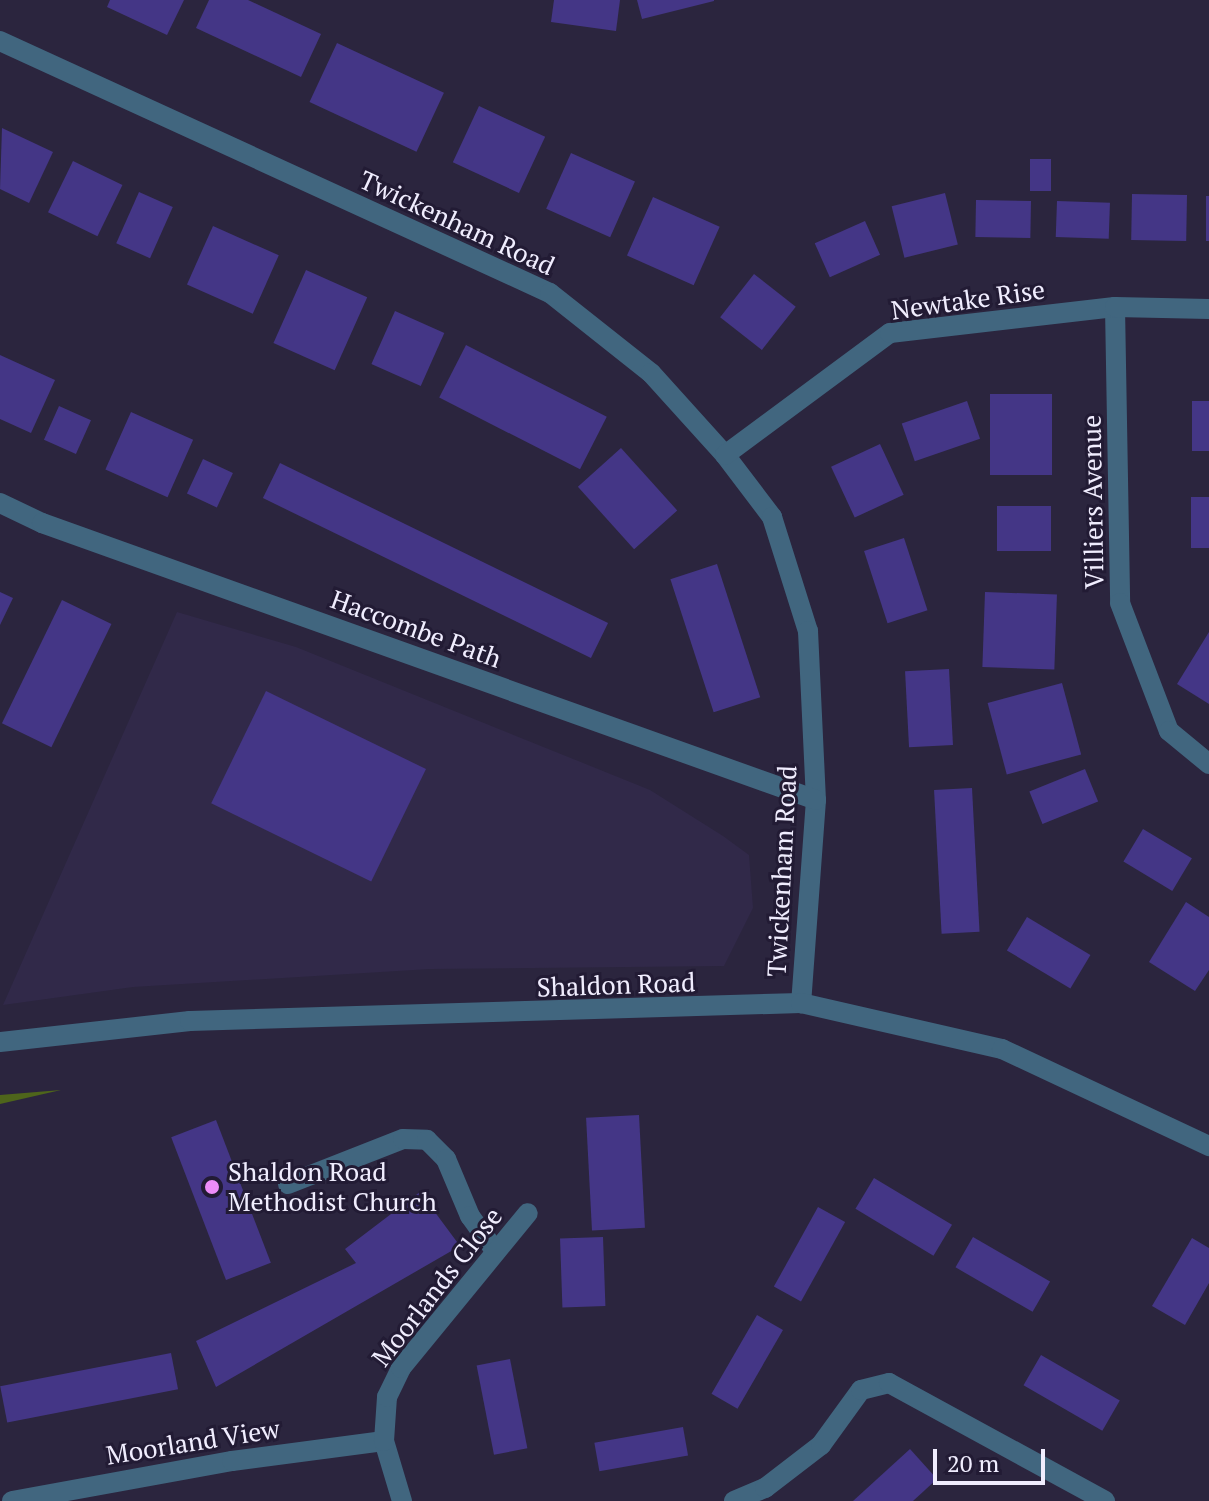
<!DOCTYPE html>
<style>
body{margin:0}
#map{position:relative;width:1209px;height:1501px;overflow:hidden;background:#2b253e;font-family:"PT Serif",serif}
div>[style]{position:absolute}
.built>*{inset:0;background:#312949}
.forest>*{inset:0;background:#4e651b}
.building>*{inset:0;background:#443686;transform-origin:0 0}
.minor>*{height:20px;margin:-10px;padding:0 10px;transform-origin:10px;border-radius:10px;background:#41667f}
.dots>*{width:22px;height:22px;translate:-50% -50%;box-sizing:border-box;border:4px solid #221b34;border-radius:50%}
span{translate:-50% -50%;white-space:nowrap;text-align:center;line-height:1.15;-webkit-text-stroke:6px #221b34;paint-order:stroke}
.street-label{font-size:26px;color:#f0edfe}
.poi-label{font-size:26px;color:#f0edfe}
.left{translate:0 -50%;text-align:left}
.scale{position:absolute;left:933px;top:1449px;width:112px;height:36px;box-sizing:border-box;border:4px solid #f0edfe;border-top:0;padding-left:10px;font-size:24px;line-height:28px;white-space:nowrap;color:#f0edfe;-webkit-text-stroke:6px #221b34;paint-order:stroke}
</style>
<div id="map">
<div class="built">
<div style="clip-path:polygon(177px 612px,296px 647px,650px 790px,723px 836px,749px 855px,753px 908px,724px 966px,430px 969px,133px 987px,3px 1005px)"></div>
</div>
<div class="forest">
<div style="clip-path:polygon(61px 1090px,0 1104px,0 1095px)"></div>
</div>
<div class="building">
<div style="clip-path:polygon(110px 0,184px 0,167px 35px,107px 7px)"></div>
<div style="clip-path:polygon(209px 0,248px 0,321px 34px,301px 77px,196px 28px)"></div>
<div style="clip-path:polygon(554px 0,620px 0,616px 31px,551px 22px)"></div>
<div style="clip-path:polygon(637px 0,714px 0,714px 1px,642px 19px)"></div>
<div style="left:337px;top:43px;width:118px;height:65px;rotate:25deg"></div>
<div style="left:479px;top:106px;width:73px;height:62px;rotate:25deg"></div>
<div style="clip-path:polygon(2px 128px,53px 152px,29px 203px,0 189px)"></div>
<div style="left:571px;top:153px;width:70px;height:61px;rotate:24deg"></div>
<div style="left:1030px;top:159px;width:21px;height:32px"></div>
<div style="left:73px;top:161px;width:55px;height:57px;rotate:26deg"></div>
<div style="left:139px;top:192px;width:37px;height:56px;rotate:24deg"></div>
<div style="left:945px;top:193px;width:53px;height:55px;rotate:76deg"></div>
<div style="left:1132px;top:194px;width:55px;height:46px;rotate:1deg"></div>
<div style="left:1206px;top:196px;width:3px;height:45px"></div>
<div style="left:653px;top:197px;width:73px;height:64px;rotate:24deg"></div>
<div style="left:976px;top:200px;width:55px;height:37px;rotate:1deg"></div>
<div style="left:1057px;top:201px;width:53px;height:36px;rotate:2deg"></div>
<div style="left:865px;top:221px;width:37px;height:55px;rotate:66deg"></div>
<div style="left:213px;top:226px;width:72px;height:64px;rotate:24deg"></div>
<div style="left:306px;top:270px;width:67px;height:80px;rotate:24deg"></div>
<div style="left:754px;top:274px;width:53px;height:55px;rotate:38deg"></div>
<div style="left:395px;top:311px;width:54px;height:58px;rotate:24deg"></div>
<div style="left:466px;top:345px;width:158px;height:59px;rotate:27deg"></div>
<div style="clip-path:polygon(0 355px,55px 380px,31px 433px,0 419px)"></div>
<div style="left:990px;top:394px;width:62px;height:81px"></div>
<div style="left:967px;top:401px;width:40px;height:69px;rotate:71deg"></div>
<div style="left:1192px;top:401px;width:17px;height:50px"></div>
<div style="left:59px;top:406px;width:35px;height:37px;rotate:24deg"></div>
<div style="left:131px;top:412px;width:68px;height:63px;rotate:24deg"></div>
<div style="left:880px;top:444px;width:56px;height:54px;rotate:65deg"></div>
<div style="left:621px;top:448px;width:84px;height:58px;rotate:48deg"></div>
<div style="left:203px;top:459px;width:33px;height:38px;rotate:25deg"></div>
<div style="left:280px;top:463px;width:365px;height:39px;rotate:26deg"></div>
<div style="left:1191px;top:497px;width:18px;height:51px"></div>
<div style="left:1051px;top:506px;width:45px;height:54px;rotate:90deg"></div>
<div style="left:904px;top:538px;width:76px;height:42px;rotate:72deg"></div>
<div style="left:717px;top:564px;width:140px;height:49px;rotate:72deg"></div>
<div style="clip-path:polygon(0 592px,13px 598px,0 625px)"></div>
<div style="left:985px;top:592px;width:72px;height:75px;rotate:2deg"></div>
<div style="left:62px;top:600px;width:55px;height:137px;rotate:26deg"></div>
<div style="clip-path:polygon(1209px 632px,1209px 704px,1177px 684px)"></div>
<div style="left:949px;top:669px;width:76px;height:44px;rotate:87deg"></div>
<div style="left:1062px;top:683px;width:74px;height:77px;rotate:75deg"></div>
<div style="left:266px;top:691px;width:178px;height:125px;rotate:26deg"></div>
<div style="left:1085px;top:769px;width:35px;height:60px;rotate:68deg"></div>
<div style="left:972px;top:788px;width:144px;height:38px;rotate:87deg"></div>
<div style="left:1143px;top:829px;width:57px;height:38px;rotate:31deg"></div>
<div style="clip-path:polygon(1186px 902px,1209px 917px,1209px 970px,1195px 991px,1149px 962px)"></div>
<div style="left:1027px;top:917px;width:74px;height:39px;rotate:31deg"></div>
<div style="left:639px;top:1115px;width:113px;height:53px;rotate:87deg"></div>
<div style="left:216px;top:1120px;width:153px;height:48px;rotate:69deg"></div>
<div style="left:874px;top:1178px;width:91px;height:36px;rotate:31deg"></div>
<div style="clip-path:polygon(420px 1192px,460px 1246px,216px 1387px,196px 1341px,356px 1263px,345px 1249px)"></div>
<div style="left:818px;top:1207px;width:31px;height:91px;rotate:29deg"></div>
<div style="left:603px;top:1237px;width:69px;height:43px;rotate:88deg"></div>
<div style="left:973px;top:1237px;width:89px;height:35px;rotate:30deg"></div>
<div style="clip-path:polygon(1192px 1238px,1209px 1248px,1209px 1283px,1185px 1325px,1152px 1306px)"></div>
<div style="left:757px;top:1315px;width:30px;height:91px;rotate:30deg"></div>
<div style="left:171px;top:1353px;width:37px;height:174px;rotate:79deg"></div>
<div style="left:1041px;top:1355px;width:91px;height:35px;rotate:30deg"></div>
<div style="left:510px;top:1359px;width:91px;height:34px;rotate:79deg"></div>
<div style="left:683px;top:1427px;width:29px;height:90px;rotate:80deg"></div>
<div style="clip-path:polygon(910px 1449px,937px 1479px,913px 1501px,853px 1501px)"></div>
</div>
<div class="minor">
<div style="left:0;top:41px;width:605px;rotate:24.62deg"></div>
<div style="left:550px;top:293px;width:129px;rotate:38.4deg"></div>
<div style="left:651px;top:373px;width:110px;rotate:47.9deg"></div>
<div style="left:725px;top:455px;width:78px;rotate:52.8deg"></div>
<div style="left:772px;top:517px;width:120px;rotate:72.5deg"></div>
<div style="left:808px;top:631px;width:169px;rotate:87.3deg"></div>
<div style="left:816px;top:800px;width:204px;rotate:94.2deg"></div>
<div style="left:1115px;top:307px;width:296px;rotate:89deg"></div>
<div style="left:1120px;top:603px;width:137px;rotate:69.1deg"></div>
<div style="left:1169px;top:731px;width:52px;rotate:39.5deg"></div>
<div style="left:725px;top:455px;width:205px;rotate:-36.5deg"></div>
<div style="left:890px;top:333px;width:226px;rotate:-6.6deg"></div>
<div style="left:1115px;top:307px;width:94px;rotate:1.2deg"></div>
<div style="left:0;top:503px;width:47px;rotate:25.5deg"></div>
<div style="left:42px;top:523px;width:822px;rotate:19.69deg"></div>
<div style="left:0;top:1042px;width:191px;rotate:-6.3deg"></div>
<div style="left:190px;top:1021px;width:611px;rotate:-1.69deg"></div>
<div style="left:801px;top:1003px;width:206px;rotate:12.9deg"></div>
<div style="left:1002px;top:1049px;width:229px;rotate:25.1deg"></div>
<div style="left:288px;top:1184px;width:123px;rotate:-21.4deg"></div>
<div style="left:403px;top:1139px;width:24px;rotate:2deg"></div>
<div style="left:427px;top:1140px;width:27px;rotate:45deg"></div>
<div style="left:446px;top:1159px;width:62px;rotate:67.2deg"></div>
<div style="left:470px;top:1216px;width:44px;rotate:54.2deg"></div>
<div style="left:12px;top:1501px;width:224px;rotate:-10.3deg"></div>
<div style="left:232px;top:1461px;width:153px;rotate:-7.5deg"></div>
<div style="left:402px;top:1501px;width:63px;rotate:-106.7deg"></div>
<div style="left:384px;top:1441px;width:44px;rotate:-86.1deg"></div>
<div style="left:387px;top:1397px;width:32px;rotate:-64deg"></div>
<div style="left:401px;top:1368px;width:200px;rotate:-50.7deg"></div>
<div style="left:734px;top:1501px;width:34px;rotate:-23deg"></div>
<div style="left:765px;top:1488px;width:71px;rotate:-37.5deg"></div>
<div style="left:821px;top:1445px;width:68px;rotate:-54deg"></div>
<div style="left:861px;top:1390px;width:29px;rotate:-14deg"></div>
<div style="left:889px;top:1383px;width:246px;rotate:28.6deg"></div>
</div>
<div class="dots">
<div style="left:212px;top:1187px;background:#ed8cf9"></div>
</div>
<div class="street-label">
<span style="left:457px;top:223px;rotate:25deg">Twickenham Road</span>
<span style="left:968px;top:300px;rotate:-8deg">Newtake Rise</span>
<span style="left:1093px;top:502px;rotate:-91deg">Villiers Avenue</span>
<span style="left:416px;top:629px;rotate:20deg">Haccombe Path</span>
<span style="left:782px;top:871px;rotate:-87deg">Twickenham Road</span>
<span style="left:616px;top:985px;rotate:-2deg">Shaldon Road</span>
<span style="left:437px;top:1287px;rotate:-52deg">Moorlands Close</span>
<span style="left:193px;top:1442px;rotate:-9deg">Moorland View</span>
</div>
<div class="poi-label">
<span class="left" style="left:228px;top:1187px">Shaldon Road<br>Methodist Church</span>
</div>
<div class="scale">20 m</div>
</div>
